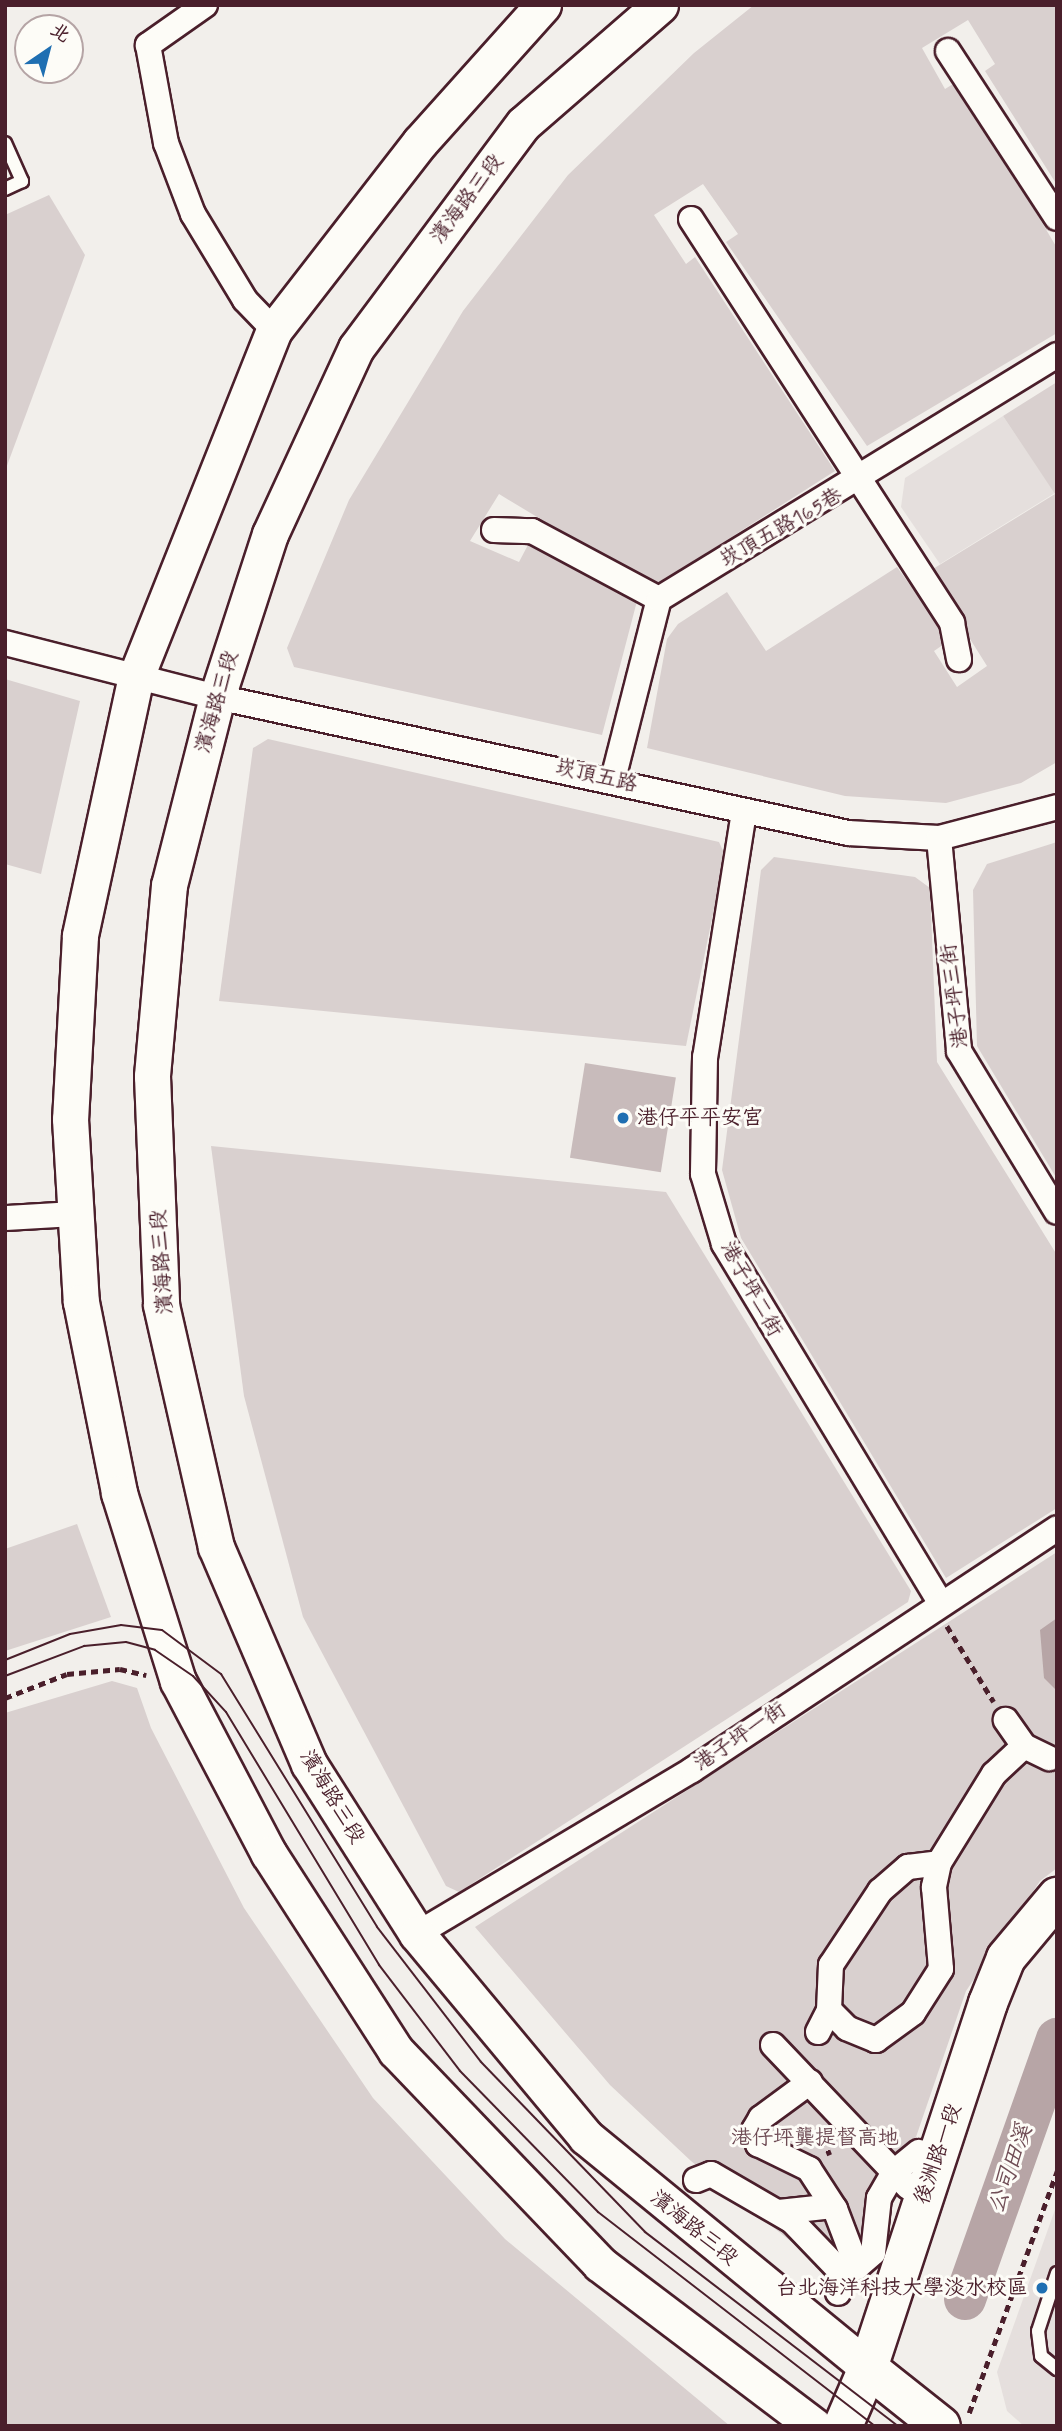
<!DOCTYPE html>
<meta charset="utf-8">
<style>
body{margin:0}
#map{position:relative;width:1062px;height:2431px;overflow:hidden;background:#f2efeb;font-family:Mynerve,"LXGW WenKai TC",sans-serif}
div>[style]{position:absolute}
.built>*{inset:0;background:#e5dfdd}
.green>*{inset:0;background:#d9d0cf}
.water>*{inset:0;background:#b7a5a6}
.river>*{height:42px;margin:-21px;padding:0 21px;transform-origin:21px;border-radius:21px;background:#b7a5a6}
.building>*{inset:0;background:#c8bbbb;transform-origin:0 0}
.path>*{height:4.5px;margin-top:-2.25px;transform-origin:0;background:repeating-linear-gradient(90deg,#4a1f2b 0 7px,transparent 0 12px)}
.roads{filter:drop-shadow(2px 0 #4a1f2b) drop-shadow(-2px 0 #4a1f2b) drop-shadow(0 2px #4a1f2b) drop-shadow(0 -2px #4a1f2b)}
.lane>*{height:12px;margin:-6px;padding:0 6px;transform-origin:6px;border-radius:6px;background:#fdfcf7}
.street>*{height:24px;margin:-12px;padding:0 12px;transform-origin:12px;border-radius:12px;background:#fdfcf7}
.secondary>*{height:35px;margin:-17.5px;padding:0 17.5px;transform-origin:17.5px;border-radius:17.5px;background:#fdfcf7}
.primary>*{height:38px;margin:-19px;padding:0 19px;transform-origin:19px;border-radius:19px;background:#fdfcf7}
.tram>*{height:2px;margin:-1px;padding:0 1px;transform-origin:1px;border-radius:1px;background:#4a1f2b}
.dots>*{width:19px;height:19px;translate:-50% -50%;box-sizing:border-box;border:4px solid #fdfcf7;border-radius:50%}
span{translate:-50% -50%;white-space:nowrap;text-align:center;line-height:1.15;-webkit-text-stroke:6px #fdfcf7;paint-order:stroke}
.street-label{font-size:21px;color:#4a1f2b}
.poi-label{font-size:21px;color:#4a1f2b}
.left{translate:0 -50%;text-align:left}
.right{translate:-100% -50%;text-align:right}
.park-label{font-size:21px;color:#6e4b54}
.water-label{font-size:23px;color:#704e56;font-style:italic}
.frame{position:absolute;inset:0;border:7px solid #4a1f2b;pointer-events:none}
.north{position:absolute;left:14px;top:14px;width:70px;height:70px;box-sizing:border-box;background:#fdfcf7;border:2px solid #b5a4a5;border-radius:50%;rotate:35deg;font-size:19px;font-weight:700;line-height:28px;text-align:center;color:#4a1f2b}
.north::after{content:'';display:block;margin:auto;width:24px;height:32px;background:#1f6fb2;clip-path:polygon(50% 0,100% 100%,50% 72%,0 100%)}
</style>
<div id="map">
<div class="built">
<div style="clip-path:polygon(1003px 416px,1055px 493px,940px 564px,901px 507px,905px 478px)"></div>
<div style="clip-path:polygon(1057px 2204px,1057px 2426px,1024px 2426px,1007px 2411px,997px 2372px)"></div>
</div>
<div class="green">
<div style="clip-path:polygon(754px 5px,1057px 5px,1057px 185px,985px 71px,995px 64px,968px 20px,922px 48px,945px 89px,958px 81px,1057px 248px,1057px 333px,867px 446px,726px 242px,738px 234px,703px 184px,654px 215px,686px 264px,695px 257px,835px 471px,653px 587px,499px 494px,470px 541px,519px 562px,529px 543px,637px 601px,602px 735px,294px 667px,287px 648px,349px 500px,463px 311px,568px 175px,694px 53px)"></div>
<div style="clip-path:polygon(49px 195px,85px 255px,5px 471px,5px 215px)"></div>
<div style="clip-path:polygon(1057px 382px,1057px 762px,1021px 783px,946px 803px,845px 796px,647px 748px,667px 639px,678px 624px,727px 592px,766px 651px,897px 567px,950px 640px,934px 651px,957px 687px,987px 666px,928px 572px,1055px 494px,1003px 416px)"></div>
<div style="clip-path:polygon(5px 679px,80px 701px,41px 874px,5px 864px)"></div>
<div style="clip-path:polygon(268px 739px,719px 842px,725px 855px,686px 1046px,219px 1001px,253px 748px)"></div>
<div style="clip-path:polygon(1057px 842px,1057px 1179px,977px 1046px,973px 890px,987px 864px)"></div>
<div style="clip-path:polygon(774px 857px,915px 877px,930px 888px,937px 1062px,1057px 1255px,1057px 1508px,946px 1578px,741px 1238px,722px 1170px,761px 870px)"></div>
<div style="clip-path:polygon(211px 1146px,666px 1192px,911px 1591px,908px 1602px,459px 1892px,446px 1886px,303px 1617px,244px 1396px)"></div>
<div style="clip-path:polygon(77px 1524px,111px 1617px,5px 1651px,5px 1549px)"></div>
<div style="clip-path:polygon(1057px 1552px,1057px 1868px,1040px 1881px,966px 1991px,865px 2286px,850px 2289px,691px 2161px,610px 2085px,475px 1927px)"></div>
<div style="clip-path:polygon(112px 1681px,137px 1688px,151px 1728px,244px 1908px,373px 2098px,505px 2239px,730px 2426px,5px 2426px,5px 1713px)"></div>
</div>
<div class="water">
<div style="clip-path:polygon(1057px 1618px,1057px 1691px,1044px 1678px,1040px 1630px)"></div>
</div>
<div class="river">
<div style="left:965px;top:2299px;width:276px;rotate:-70.5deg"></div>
</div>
<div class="building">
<div style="left:585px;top:1063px;width:92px;height:96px;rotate:9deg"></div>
</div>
<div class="path">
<div style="left:947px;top:1626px;width:89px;rotate:58.3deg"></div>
<div style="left:5px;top:1698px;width:66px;rotate:-21.2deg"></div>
<div style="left:67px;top:1674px;width:53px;rotate:-5.4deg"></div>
<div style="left:120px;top:1669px;width:27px;rotate:13deg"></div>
<div style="left:819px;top:2128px;width:29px;rotate:68deg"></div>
<div style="left:969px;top:2413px;width:258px;rotate:-70deg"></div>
</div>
<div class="roads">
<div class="lane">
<div style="left:5px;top:143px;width:42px;rotate:65.9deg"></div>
<div style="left:22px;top:181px;width:19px;rotate:155deg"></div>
<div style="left:1057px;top:2273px;width:61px;rotate:108.1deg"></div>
<div style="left:1038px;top:2331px;width:25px;rotate:83deg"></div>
<div style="left:1041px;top:2356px;width:21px;rotate:39deg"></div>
</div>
<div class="street">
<div style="left:205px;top:5px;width:70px;rotate:144.9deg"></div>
<div style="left:148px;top:45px;width:100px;rotate:79.6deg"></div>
<div style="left:166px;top:143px;width:76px;rotate:69.2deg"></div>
<div style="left:193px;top:214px;width:100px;rotate:58.8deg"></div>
<div style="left:245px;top:300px;width:42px;rotate:46deg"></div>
<div style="left:948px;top:51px;width:199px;rotate:56.9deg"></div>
<div style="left:691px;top:219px;width:481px;rotate:57.1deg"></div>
<div style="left:952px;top:623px;width:37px;rotate:79deg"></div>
<div style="left:494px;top:530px;width:38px;rotate:2deg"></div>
<div style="left:532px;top:531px;width:144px;rotate:28.2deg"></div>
<div style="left:5px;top:643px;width:219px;rotate:14.3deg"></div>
<div style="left:217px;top:697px;width:645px;rotate:12.16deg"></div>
<div style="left:848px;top:833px;width:91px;rotate:3.1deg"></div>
<div style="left:939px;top:838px;width:122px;rotate:-14.7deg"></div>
<div style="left:613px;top:779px;width:186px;rotate:-75.7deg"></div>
<div style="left:659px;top:599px;width:467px;rotate:-31.5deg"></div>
<div style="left:744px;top:812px;width:248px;rotate:99deg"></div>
<div style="left:705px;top:1057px;width:117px;rotate:91deg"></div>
<div style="left:703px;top:1174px;width:73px;rotate:73.3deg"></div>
<div style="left:724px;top:1244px;width:418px;rotate:58.9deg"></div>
<div style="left:939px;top:838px;width:214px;rotate:84.6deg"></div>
<div style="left:959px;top:1051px;width:188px;rotate:58.7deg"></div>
<div style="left:5px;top:1218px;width:70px;rotate:-3.3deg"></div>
<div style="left:1024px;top:1746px;width:28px;rotate:26deg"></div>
<div style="left:939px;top:1863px;width:25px;rotate:102deg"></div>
<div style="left:934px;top:1887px;width:82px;rotate:85.1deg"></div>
<div style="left:941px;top:1969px;width:52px;rotate:122.5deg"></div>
<div style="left:913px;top:2013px;width:46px;rotate:143.9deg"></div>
<div style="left:876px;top:2040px;width:31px;rotate:-158deg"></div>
<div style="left:847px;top:2028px;width:25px;rotate:-135deg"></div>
<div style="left:829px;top:2010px;width:45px;rotate:-87.5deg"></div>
<div style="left:831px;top:1965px;width:89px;rotate:-56.5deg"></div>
<div style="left:880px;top:1891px;width:37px;rotate:-41deg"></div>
<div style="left:908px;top:1867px;width:31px;rotate:-7deg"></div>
<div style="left:939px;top:1863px;width:105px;rotate:-58.3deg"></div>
<div style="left:994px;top:1774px;width:41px;rotate:-43deg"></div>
<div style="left:1024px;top:1746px;width:32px;rotate:-125deg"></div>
<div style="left:417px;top:1934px;width:320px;rotate:-30.8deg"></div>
<div style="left:692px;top:1770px;width:438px;rotate:-33.5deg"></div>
<div style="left:818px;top:2032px;width:25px;rotate:-63deg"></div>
<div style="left:773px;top:2045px;width:196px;rotate:46.4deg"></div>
<div style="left:810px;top:2082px;width:61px;rotate:143.7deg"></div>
<div style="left:761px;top:2118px;width:14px;rotate:120deg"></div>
<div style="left:754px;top:2130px;width:15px;rotate:74deg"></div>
<div style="left:758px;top:2144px;width:57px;rotate:26.1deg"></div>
<div style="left:809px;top:2169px;width:48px;rotate:57deg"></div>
<div style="left:835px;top:2209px;width:62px;rotate:69.2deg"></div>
<div style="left:857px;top:2267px;width:17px;rotate:163deg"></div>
<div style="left:841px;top:2272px;width:21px;rotate:98deg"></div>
<div style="left:696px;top:2180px;width:16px;rotate:-22deg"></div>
<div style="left:711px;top:2174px;width:94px;rotate:30.1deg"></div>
<div style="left:792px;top:2221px;width:71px;rotate:46.1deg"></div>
<div style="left:779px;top:2212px;width:54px;rotate:-6.3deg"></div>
<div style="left:857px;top:2267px;width:21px;rotate:-41deg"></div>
<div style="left:873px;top:2253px;width:55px;rotate:-83.8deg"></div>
<div style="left:879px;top:2198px;width:30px;rotate:-60deg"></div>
<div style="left:894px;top:2172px;width:32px;rotate:-39deg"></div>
</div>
<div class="secondary">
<div style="left:543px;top:5px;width:184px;rotate:131.9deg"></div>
<div style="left:420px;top:142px;width:238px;rotate:127.8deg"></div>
<div style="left:274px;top:330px;width:373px;rotate:111.7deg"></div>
<div style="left:136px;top:676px;width:266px;rotate:102.2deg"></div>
<div style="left:80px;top:936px;width:183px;rotate:93.1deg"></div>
<div style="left:70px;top:1119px;width:183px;rotate:86.6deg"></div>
<div style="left:81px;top:1302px;width:195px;rotate:78.7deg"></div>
<div style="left:119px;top:1493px;width:197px;rotate:72.6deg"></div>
<div style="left:178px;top:1681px;width:195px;rotate:62.3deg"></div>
<div style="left:269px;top:1854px;width:234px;rotate:57.2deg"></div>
<div style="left:396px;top:2051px;width:295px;rotate:46.2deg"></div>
<div style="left:600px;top:2264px;width:268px;rotate:37.1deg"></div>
<div style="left:660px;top:5px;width:181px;rotate:139deg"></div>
<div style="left:523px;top:124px;width:279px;rotate:126.7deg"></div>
<div style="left:356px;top:348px;width:205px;rotate:114.8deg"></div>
<div style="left:270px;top:534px;width:171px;rotate:108deg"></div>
<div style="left:217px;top:697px;width:194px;rotate:104.3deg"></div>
<div style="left:169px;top:885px;width:192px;rotate:95.1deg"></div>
<div style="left:152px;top:1076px;width:229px;rotate:87.7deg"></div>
<div style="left:161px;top:1305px;width:248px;rotate:77.2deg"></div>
<div style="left:216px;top:1547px;width:236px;rotate:66.8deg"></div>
<div style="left:309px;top:1764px;width:201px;rotate:57.6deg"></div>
<div style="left:417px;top:1934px;width:264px;rotate:50.2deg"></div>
<div style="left:586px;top:2137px;width:365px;rotate:39.3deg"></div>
</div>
<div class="primary">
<div style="left:868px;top:2368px;width:93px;rotate:38.5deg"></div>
<div style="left:843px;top:2426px;width:63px;rotate:-66.7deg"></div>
<div style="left:868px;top:2368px;width:384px;rotate:-71.8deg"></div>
<div style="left:988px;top:2003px;width:48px;rotate:-68.2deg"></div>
<div style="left:1006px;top:1958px;width:80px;rotate:-50.1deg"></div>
</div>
</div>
<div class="tram">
<div style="left:5px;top:1660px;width:70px;rotate:-21.8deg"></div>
<div style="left:70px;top:1634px;width:52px;rotate:-10deg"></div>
<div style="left:121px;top:1625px;width:41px;rotate:7deg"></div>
<div style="left:162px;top:1630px;width:74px;rotate:36.7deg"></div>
<div style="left:221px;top:1674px;width:297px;rotate:58.3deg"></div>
<div style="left:377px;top:1927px;width:170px;rotate:52.4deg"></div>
<div style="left:481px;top:2062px;width:236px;rotate:46deg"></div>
<div style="left:645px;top:2232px;width:319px;rotate:37.5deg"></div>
<div style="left:5px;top:1676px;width:85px;rotate:-20.8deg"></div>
<div style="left:84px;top:1646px;width:42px;rotate:-5.4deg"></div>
<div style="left:126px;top:1642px;width:30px;rotate:15deg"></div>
<div style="left:155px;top:1650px;width:46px;rotate:34.4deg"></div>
<div style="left:193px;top:1676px;width:49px;rotate:47.5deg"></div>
<div style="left:226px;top:1712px;width:296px;rotate:58.8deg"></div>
<div style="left:379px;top:1965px;width:133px;rotate:52.6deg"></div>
<div style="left:460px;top:2071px;width:197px;rotate:45.6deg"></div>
<div style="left:598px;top:2212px;width:350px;rotate:37.7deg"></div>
</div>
<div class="dots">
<div style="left:623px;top:1118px;background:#1f6fb2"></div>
<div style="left:1042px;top:2288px;background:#1f6fb2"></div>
</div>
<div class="street-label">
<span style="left:467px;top:199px;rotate:-53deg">濱海路三段</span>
<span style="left:781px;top:528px;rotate:-30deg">崁頂五路165巷</span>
<span style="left:217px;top:702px;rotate:-74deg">濱海路三段</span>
<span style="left:596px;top:776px;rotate:13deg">崁頂五路</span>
<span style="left:955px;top:996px;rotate:-97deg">港子坪三街</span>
<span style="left:162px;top:1262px;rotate:-94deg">濱海路三段</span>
<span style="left:751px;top:1289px;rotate:61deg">港子坪二街</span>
<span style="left:740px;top:1737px;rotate:-34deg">港子坪一街</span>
<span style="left:332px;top:1797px;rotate:59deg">濱海路三段</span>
<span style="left:938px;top:2154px;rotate:-71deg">後洲路一段</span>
<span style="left:694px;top:2228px;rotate:39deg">濱海路三段</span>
</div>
<div class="poi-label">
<span class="left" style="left:637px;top:1118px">港仔平平安宮</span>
<span class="right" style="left:1028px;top:2288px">台北海洋科技大學淡水校區</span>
</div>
<div class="park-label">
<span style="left:815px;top:2138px">港仔坪龔提督高地</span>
</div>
<div class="water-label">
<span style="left:1011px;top:2169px;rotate:-71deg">公司田溪</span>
</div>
<div class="frame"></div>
<div class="north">北</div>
</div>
